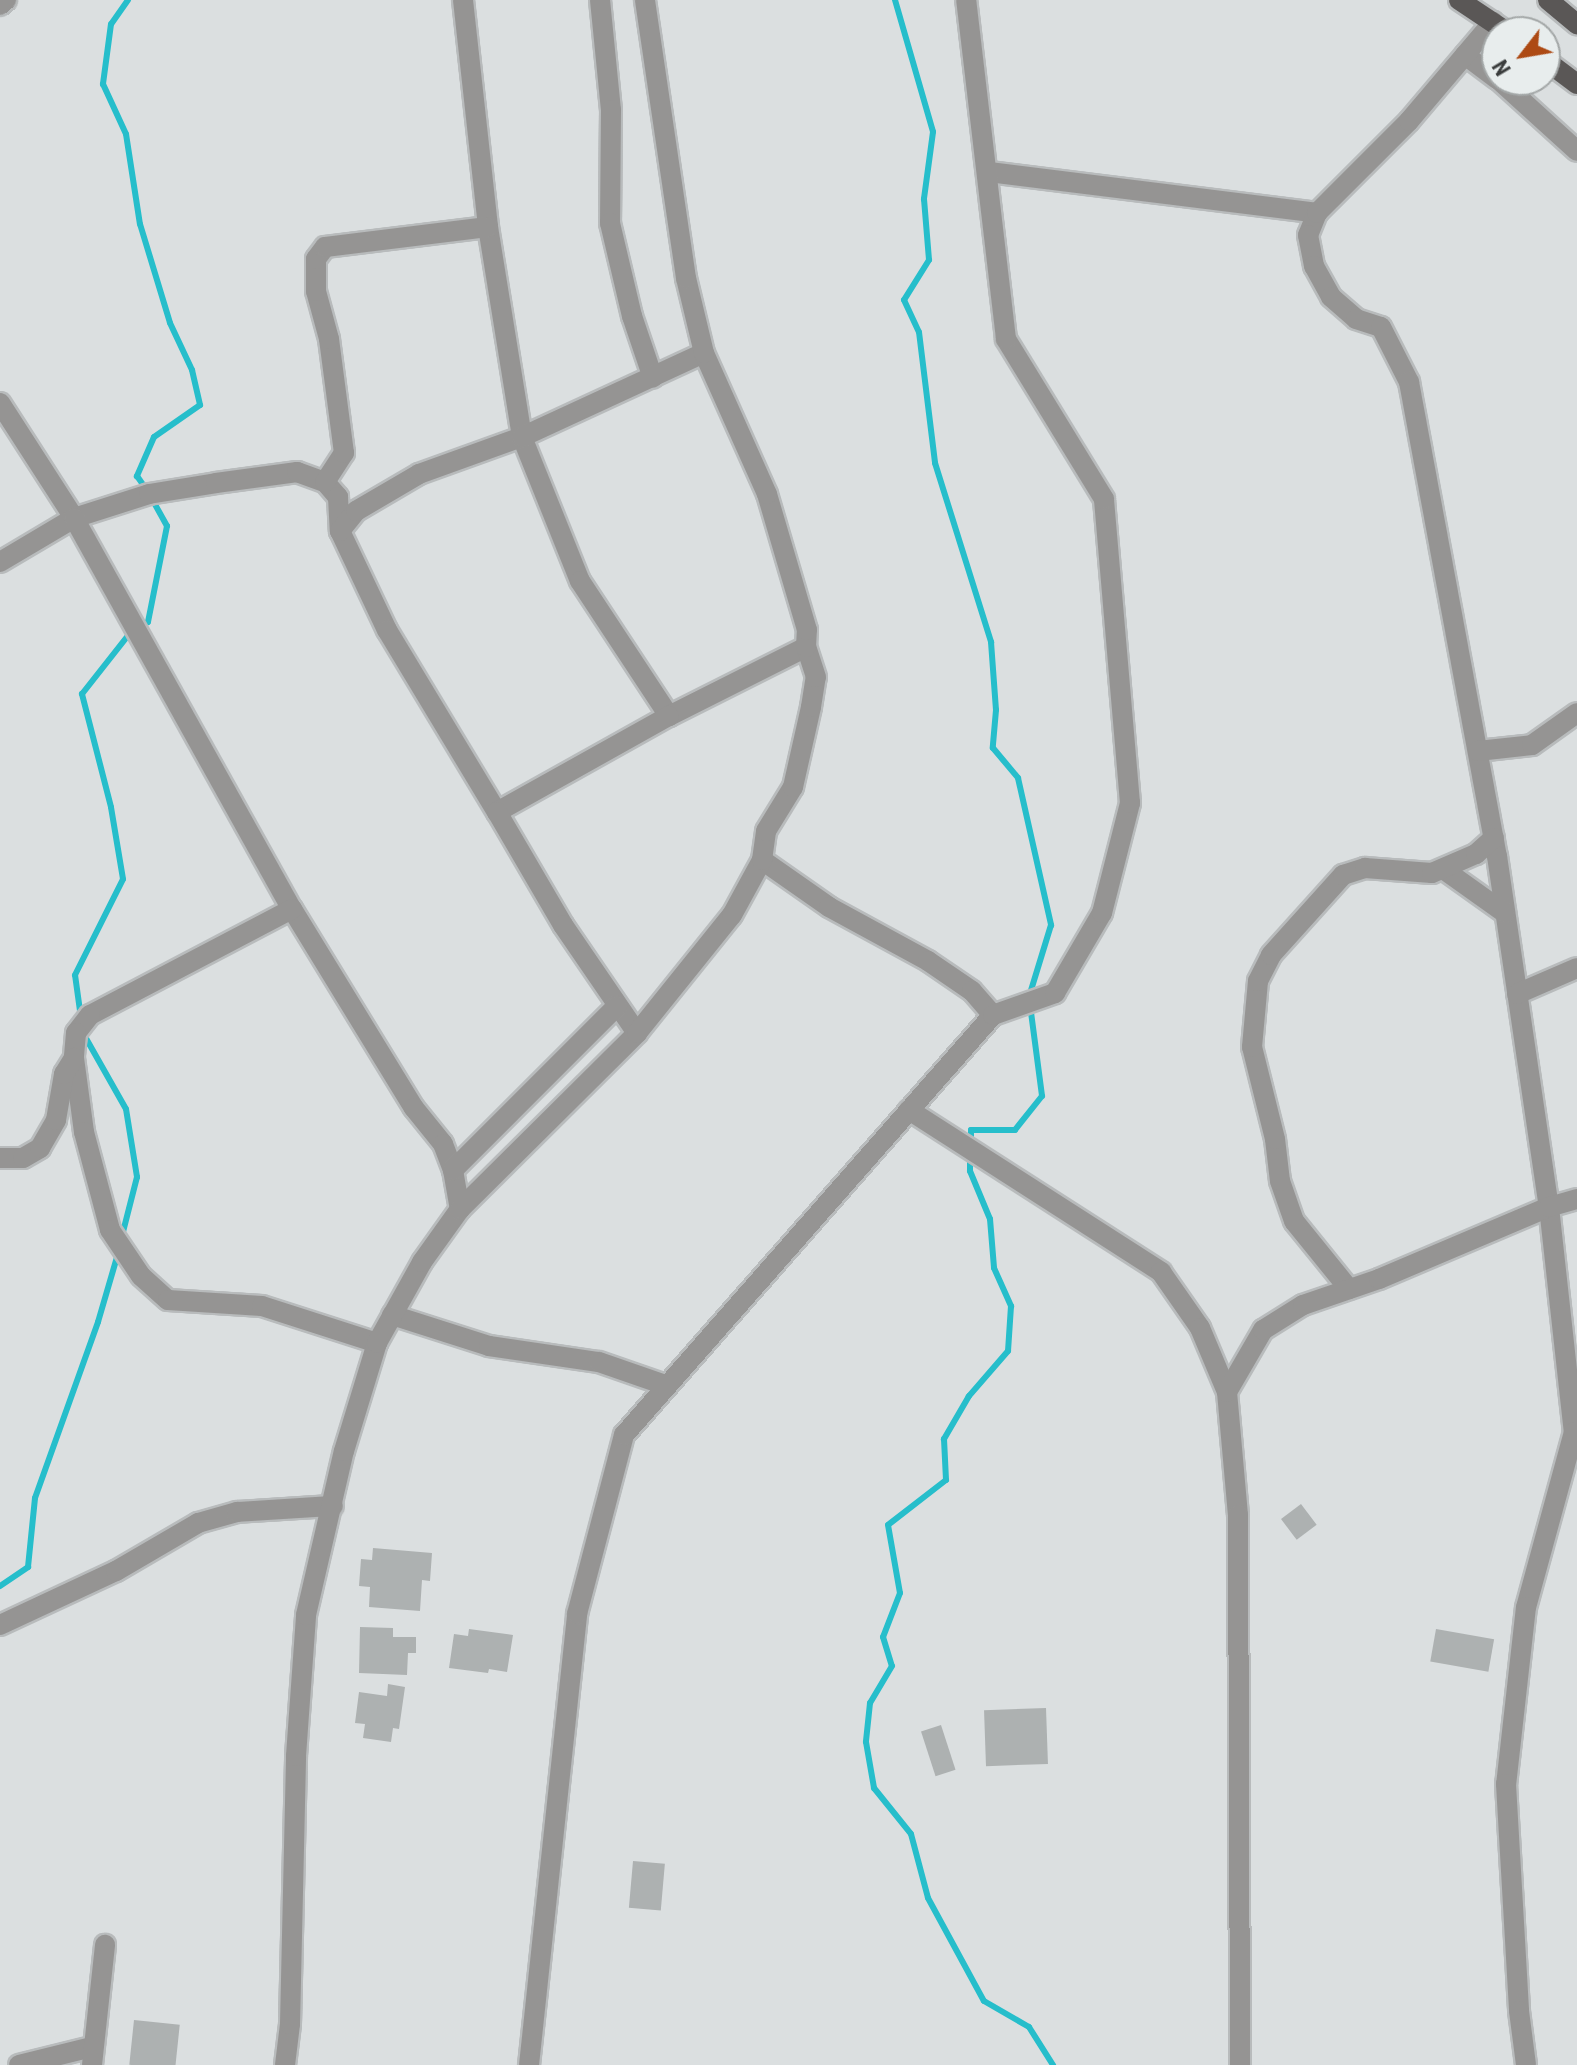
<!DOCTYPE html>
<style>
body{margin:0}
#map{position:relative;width:1577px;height:2065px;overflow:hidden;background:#dbdfe0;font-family:"Roboto Condensed",sans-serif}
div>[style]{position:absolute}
.stream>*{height:6px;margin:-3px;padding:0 3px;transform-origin:3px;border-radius:3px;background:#26becb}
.building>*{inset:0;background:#adb1b1;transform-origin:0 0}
.roads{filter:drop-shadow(2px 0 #b8bbbc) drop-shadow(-2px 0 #b8bbbc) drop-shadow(0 2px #b8bbbc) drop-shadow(0 -2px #b8bbbc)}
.minor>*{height:20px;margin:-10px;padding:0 10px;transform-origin:10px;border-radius:10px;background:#959493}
.major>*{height:20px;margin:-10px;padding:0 10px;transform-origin:10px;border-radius:10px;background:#5a5756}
span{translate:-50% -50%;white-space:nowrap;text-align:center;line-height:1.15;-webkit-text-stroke:6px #e8eded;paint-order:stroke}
.north{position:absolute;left:1481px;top:16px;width:80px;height:80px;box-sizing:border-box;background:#e8eded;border:2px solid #a3a7a7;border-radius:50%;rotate:239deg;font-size:22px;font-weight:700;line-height:32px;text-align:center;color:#3b3d3d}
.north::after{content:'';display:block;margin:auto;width:28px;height:36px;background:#ad4a14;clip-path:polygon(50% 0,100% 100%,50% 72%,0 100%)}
</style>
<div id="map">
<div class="stream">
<div style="left:128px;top:0;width:29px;rotate:125deg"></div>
<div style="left:111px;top:24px;width:61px;rotate:97.6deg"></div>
<div style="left:103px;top:84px;width:55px;rotate:65.3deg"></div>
<div style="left:126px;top:134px;width:91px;rotate:81.2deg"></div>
<div style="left:140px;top:224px;width:103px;rotate:73.1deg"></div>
<div style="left:170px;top:323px;width:52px;rotate:64.9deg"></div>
<div style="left:192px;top:370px;width:36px;rotate:77deg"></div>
<div style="left:200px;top:405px;width:56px;rotate:145.2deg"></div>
<div style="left:154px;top:437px;width:43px;rotate:113.6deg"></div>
<div style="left:137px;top:476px;width:16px;rotate:55deg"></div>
<div style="left:895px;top:0;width:137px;rotate:73.9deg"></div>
<div style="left:933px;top:132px;width:68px;rotate:97.7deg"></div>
<div style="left:924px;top:199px;width:61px;rotate:85.3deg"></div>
<div style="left:929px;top:260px;width:47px;rotate:122deg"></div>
<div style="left:904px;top:300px;width:35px;rotate:65deg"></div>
<div style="left:919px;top:332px;width:132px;rotate:83deg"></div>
<div style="left:935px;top:463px;width:188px;rotate:72.6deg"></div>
<div style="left:991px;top:642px;width:68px;rotate:85.8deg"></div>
<div style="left:996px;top:710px;width:38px;rotate:95deg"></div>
<div style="left:993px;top:748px;width:39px;rotate:50deg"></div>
<div style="left:1018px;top:778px;width:151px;rotate:77.3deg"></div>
<div style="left:1051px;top:925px;width:75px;rotate:107deg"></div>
<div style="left:1029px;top:997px;width:100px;rotate:82.5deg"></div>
<div style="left:1042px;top:1096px;width:43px;rotate:128.5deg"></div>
<div style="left:1015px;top:1130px;width:44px;rotate:180deg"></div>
<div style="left:971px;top:1130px;width:15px;rotate:90deg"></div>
<div style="left:81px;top:1018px;width:43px;rotate:-97.9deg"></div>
<div style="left:75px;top:975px;width:107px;rotate:-63.4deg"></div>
<div style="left:123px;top:879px;width:73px;rotate:-99.5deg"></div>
<div style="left:111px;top:807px;width:117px;rotate:-104.4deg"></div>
<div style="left:82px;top:694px;width:84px;rotate:-51.8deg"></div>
<div style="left:134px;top:628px;width:15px;rotate:-23deg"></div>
<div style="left:148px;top:622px;width:98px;rotate:-78.8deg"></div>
<div style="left:167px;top:526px;width:31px;rotate:-119deg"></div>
<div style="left:83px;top:1033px;width:87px;rotate:60.5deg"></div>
<div style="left:126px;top:1109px;width:69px;rotate:80.8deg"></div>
<div style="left:137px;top:1177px;width:65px;rotate:104.3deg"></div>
<div style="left:970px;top:1156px;width:15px;rotate:90deg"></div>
<div style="left:970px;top:1171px;width:52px;rotate:67.4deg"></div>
<div style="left:990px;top:1219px;width:49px;rotate:85.3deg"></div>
<div style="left:994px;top:1268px;width:42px;rotate:65.9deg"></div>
<div style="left:1011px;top:1306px;width:45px;rotate:93.8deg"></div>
<div style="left:1008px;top:1351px;width:60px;rotate:130.9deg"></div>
<div style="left:969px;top:1396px;width:50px;rotate:120.2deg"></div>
<div style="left:944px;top:1439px;width:41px;rotate:87.2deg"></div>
<div style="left:946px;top:1480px;width:73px;rotate:142.2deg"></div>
<div style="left:888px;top:1525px;width:69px;rotate:80deg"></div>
<div style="left:900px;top:1593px;width:47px;rotate:111.1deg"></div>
<div style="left:883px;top:1637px;width:30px;rotate:73deg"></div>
<div style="left:892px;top:1666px;width:43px;rotate:120.7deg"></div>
<div style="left:870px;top:1703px;width:39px;rotate:96deg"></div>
<div style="left:866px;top:1742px;width:47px;rotate:80.1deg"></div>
<div style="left:874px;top:1788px;width:59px;rotate:51.2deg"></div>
<div style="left:911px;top:1834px;width:66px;rotate:75.1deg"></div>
<div style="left:928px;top:1898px;width:117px;rotate:61.5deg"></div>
<div style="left:984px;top:2001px;width:52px;rotate:30deg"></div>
<div style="left:1029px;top:2027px;width:45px;rotate:57.7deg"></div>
<div style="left:0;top:1586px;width:34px;rotate:-34deg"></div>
<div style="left:28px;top:1567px;width:69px;rotate:-84.2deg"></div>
<div style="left:35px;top:1498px;width:187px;rotate:-70.3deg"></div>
<div style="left:98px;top:1322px;width:75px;rotate:-73.7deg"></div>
</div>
<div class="building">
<div style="left:1301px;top:1504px;width:26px;height:25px;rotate:53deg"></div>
<div style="clip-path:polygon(373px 1548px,432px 1553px,430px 1581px,422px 1580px,420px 1611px,369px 1607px,370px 1587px,359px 1586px,361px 1559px,372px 1560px)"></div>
<div style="clip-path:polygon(360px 1627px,393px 1628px,393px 1637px,416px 1637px,416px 1653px,408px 1653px,407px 1675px,359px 1673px)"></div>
<div style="clip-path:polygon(469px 1629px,513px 1635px,507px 1672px,489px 1669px,488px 1673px,449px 1668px,454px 1634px,468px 1636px)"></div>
<div style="left:1436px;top:1629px;width:59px;height:33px;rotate:10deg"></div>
<div style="clip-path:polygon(388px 1684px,405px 1687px,399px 1729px,393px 1728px,391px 1742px,363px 1738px,365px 1724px,355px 1723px,359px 1692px,387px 1696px)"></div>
<div style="left:1046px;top:1708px;width:56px;height:62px;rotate:88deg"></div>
<div style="left:941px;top:1725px;width:47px;height:21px;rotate:72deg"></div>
<div style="left:633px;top:1861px;width:32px;height:47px;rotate:5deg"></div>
<div style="left:134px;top:2020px;width:46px;height:45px;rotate:6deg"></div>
</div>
<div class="roads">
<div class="minor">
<div style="left:463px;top:0;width:228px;rotate:83.7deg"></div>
<div style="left:488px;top:227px;width:213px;rotate:80.8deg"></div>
<div style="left:522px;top:437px;width:155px;rotate:68.1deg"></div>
<div style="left:580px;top:581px;width:162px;rotate:56.6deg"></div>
<div style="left:669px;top:716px;width:153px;rotate:-26.7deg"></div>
<div style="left:600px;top:0;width:111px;rotate:84.3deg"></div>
<div style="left:611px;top:110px;width:113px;rotate:90.5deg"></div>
<div style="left:610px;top:223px;width:96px;rotate:76.7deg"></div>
<div style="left:632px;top:316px;width:65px;rotate:71.3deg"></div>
<div style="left:0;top:5px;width:8px;rotate:-40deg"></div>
<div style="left:1465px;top:55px;width:40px;rotate:37deg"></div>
<div style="left:1499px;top:80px;width:105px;rotate:42.3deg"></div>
<div style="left:989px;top:172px;width:331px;rotate:7.1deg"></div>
<div style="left:1317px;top:213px;width:24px;rotate:112deg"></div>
<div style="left:1308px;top:235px;width:32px;rotate:79deg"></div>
<div style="left:1314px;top:266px;width:35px;rotate:61deg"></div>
<div style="left:1331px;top:297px;width:33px;rotate:41deg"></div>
<div style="left:1356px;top:319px;width:26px;rotate:18deg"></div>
<div style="left:1381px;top:327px;width:62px;rotate:63deg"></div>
<div style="left:1409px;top:382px;width:482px;rotate:79.5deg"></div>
<div style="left:1497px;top:856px;width:355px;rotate:81.6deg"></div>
<div style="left:1549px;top:1207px;width:226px;rotate:83.7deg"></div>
<div style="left:1574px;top:1432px;width:181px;rotate:105.3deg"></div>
<div style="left:1526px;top:1607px;width:178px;rotate:96.4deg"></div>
<div style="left:1506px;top:1784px;width:227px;rotate:86.7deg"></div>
<div style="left:1519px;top:2011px;width:54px;rotate:82.6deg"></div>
<div style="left:1317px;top:213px;width:130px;rotate:-45deg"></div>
<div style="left:1409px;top:121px;width:130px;rotate:-49.7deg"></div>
<div style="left:0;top:403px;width:137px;rotate:57.2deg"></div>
<div style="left:74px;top:518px;width:79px;rotate:-17.7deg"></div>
<div style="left:149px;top:494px;width:68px;rotate:-9.3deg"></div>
<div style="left:216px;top:483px;width:82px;rotate:-7.7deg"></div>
<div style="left:297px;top:472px;width:30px;rotate:20deg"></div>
<div style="left:325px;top:482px;width:20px;rotate:49deg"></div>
<div style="left:338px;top:497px;width:34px;rotate:87deg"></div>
<div style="left:340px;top:531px;width:110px;rotate:64.6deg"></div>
<div style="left:387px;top:630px;width:213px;rotate:58.9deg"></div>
<div style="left:497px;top:812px;width:197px;rotate:-29.2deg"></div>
<div style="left:325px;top:482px;width:35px;rotate:-57deg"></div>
<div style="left:344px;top:453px;width:115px;rotate:-97.5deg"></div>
<div style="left:329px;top:339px;width:50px;rotate:-105.2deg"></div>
<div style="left:316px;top:291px;width:32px;rotate:-90deg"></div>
<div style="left:316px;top:259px;width:15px;rotate:-53deg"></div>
<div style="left:325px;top:247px;width:164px;rotate:-7deg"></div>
<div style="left:340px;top:531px;width:26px;rotate:-51deg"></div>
<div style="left:356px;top:511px;width:73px;rotate:-30.4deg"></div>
<div style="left:419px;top:474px;width:109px;rotate:-19.8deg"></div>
<div style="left:522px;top:437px;width:200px;rotate:-24.8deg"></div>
<div style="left:0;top:562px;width:86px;rotate:-30.7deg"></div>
<div style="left:74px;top:518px;width:448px;rotate:60.9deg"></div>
<div style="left:292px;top:909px;width:233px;rotate:58.5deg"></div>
<div style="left:414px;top:1108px;width:46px;rotate:51.1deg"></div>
<div style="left:443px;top:1144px;width:28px;rotate:69deg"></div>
<div style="left:453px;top:1170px;width:40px;rotate:80deg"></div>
<div style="left:1478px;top:751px;width:54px;rotate:-6.3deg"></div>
<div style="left:1532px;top:745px;width:55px;rotate:-35.4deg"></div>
<div style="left:497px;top:812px;width:131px;rotate:59.7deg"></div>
<div style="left:563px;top:925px;width:131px;rotate:55.6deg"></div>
<div style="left:762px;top:860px;width:82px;rotate:35deg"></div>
<div style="left:829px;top:907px;width:113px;rotate:28.6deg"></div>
<div style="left:928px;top:961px;width:53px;rotate:34.3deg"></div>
<div style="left:972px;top:991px;width:32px;rotate:49deg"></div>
<div style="left:1443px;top:869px;width:76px;rotate:35.4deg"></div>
<div style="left:292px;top:909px;width:228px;rotate:152.3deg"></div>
<div style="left:90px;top:1015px;width:23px;rotate:128deg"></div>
<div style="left:76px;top:1033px;width:25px;rotate:95deg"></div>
<div style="left:74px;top:1058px;width:75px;rotate:82.3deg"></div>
<div style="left:84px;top:1132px;width:101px;rotate:75.1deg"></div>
<div style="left:110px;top:1230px;width:55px;rotate:56deg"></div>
<div style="left:141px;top:1276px;width:36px;rotate:42deg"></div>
<div style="left:168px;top:1300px;width:94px;rotate:3.7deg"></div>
<div style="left:262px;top:1306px;width:121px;rotate:17.8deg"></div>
<div style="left:1517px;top:994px;width:65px;rotate:-23.4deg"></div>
<div style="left:909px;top:1110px;width:300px;rotate:32.7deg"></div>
<div style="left:1161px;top:1272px;width:68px;rotate:55.1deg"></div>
<div style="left:1200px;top:1328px;width:69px;rotate:67.1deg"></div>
<div style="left:1227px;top:1392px;width:123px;rotate:84.9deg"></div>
<div style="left:1238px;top:1515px;width:550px;rotate:89.79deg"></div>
<div style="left:0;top:1158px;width:23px"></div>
<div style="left:23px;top:1158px;width:20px;rotate:-30deg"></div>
<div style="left:40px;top:1148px;width:32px;rotate:-60deg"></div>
<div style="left:56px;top:1120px;width:47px;rotate:-80.1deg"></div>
<div style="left:64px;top:1074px;width:19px;rotate:-58deg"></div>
<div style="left:453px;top:1170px;width:232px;rotate:-45deg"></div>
<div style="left:1349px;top:1289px;width:87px;rotate:-129deg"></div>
<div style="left:1294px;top:1221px;width:42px;rotate:-109.3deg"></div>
<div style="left:1280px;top:1181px;width:42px;rotate:-96.8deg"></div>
<div style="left:1275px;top:1139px;width:95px;rotate:-104deg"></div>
<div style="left:1252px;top:1047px;width:66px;rotate:-84.8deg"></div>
<div style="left:1258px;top:981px;width:29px;rotate:-63deg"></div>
<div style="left:1271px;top:955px;width:108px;rotate:-48deg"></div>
<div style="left:1343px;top:875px;width:23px;rotate:-18deg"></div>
<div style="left:1365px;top:868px;width:67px;rotate:4.3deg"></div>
<div style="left:1432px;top:873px;width:48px;rotate:-23.4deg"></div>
<div style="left:1476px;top:854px;width:24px;rotate:-42deg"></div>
<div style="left:392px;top:1315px;width:102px;rotate:17.7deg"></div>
<div style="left:489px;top:1346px;width:111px;rotate:8.3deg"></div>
<div style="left:599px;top:1362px;width:70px;rotate:19.2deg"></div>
<div style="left:1227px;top:1392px;width:72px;rotate:-59.9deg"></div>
<div style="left:1263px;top:1330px;width:47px;rotate:-32deg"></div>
<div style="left:1303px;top:1305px;width:80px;rotate:-18.9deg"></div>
<div style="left:1379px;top:1279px;width:185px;rotate:-23deg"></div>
<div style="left:1549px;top:1207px;width:29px;rotate:-16deg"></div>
<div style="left:0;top:1625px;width:128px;rotate:-25deg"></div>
<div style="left:116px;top:1571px;width:95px;rotate:-30.3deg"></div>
<div style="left:198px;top:1523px;width:41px;rotate:-15.8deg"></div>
<div style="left:237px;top:1512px;width:96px;rotate:-3.6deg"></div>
<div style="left:19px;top:2065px;width:75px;rotate:-13.9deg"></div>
<div style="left:92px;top:2065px;width:121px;rotate:-83.8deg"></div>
<div style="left:285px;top:2065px;width:41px;rotate:-83deg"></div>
<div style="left:290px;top:2024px;width:268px;rotate:-88.7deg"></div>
<div style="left:296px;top:1756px;width:141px;rotate:-85.9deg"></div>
<div style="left:306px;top:1615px;width:168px;rotate:-77deg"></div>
<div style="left:344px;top:1451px;width:113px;rotate:-73deg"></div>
<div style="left:377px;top:1343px;width:93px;rotate:-60.9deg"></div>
<div style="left:422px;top:1262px;width:65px;rotate:-54.4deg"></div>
<div style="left:460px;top:1209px;width:250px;rotate:-44.8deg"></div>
<div style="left:637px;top:1033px;width:151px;rotate:-51.2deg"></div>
<div style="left:732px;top:915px;width:63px;rotate:-61.4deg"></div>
<div style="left:762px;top:860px;width:29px;rotate:-82deg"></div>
<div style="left:766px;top:831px;width:52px;rotate:-58.5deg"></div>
<div style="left:793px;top:787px;width:82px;rotate:-77.3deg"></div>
<div style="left:811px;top:707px;width:30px;rotate:-81deg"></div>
<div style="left:816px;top:677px;width:32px;rotate:-108deg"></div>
<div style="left:806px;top:647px;width:17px;rotate:-87deg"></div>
<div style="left:807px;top:630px;width:142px;rotate:-106.4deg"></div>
<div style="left:767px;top:494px;width:154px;rotate:-114.1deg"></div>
<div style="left:704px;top:353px;width:77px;rotate:-103.5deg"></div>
<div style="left:686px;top:278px;width:281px;rotate:-98.4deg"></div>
<div style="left:529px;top:2065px;width:454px;rotate:-83.9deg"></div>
<div style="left:577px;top:1614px;width:185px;rotate:-75.3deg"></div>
<div style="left:624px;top:1435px;width:559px;rotate:-48.7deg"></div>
<div style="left:993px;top:1015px;width:66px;rotate:-19.5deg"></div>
<div style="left:1055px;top:993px;width:93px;rotate:-59.6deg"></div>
<div style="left:1102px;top:913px;width:114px;rotate:-75.7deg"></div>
<div style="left:1130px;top:803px;width:305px;rotate:-94.9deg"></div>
<div style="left:1104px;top:499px;width:188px;rotate:-121.5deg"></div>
<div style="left:1006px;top:339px;width:341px;rotate:-96.7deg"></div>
</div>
<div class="major">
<div style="left:1459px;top:0;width:58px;rotate:33.7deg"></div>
<div style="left:1548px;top:0;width:38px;rotate:40deg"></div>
<div style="left:1545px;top:60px;width:40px;rotate:37deg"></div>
</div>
</div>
<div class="north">N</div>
</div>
